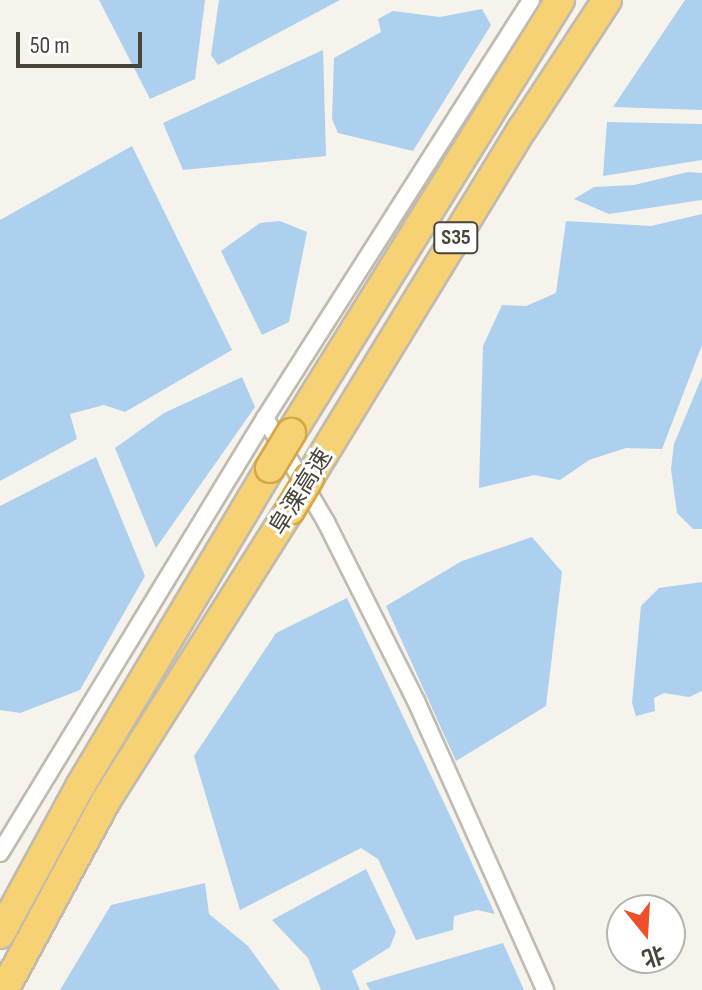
<!DOCTYPE html>
<meta charset="utf-8">
<style>
body{margin:0}
#map{position:relative;width:702px;height:990px;overflow:hidden;background:#f5f3ec;font-family:"Sofia Sans Condensed","Noto Sans SC",sans-serif}
div>[style]{position:absolute}
.water>*{inset:0;background:#acd0ee}
.roads{filter:drop-shadow(2px 0 #c0bbae) drop-shadow(-2px 0 #c0bbae) drop-shadow(0 2px #c0bbae) drop-shadow(0 -2px #c0bbae)}
.minor>*{height:16px;margin:-8px;padding:0 8px;transform-origin:8px;border-radius:8px;background:#fff}
.motorway>*{height:28px;margin:-14px;padding:0 14px;transform-origin:14px;border-radius:14px;background:#f6d275}
.bridges{filter:drop-shadow(2px 0 #d6a745) drop-shadow(-2px 0 #d6a745) drop-shadow(0 2px #d6a745) drop-shadow(0 -2px #d6a745)}
.motorway-bridge>*{height:28px;margin:-14px;padding:0 14px;transform-origin:14px;border-radius:14px;background:#f6d275}
span{translate:-50% -50%;white-space:nowrap;text-align:center;line-height:1.15;-webkit-text-stroke:6px #fff;paint-order:stroke}
.shield-label span{padding:2px 6px;background:#fff;border:2px solid;border-radius:6px;-webkit-text-stroke-width:0}
.shield-label{font-size:22px;color:#49443a;font-weight:700}
.street-label{font-size:24px;color:#49443a}
.north{position:absolute;left:606px;top:894px;width:80px;height:80px;box-sizing:border-box;background:#fff;border:2px solid #b6b4b0;border-radius:50%;rotate:162deg;font-size:22px;font-weight:700;line-height:32px;text-align:center;color:#49443a}
.north::after{content:'';display:block;margin:auto;width:28px;height:36px;background:#ef5029;clip-path:polygon(50% 0,100% 100%,50% 72%,0 100%)}
.scale{position:absolute;left:16px;top:32px;width:126px;height:36px;box-sizing:border-box;border:4px solid #49443a;border-top:0;padding-left:10px;font-size:24px;line-height:28px;white-space:nowrap;color:#49443a;-webkit-text-stroke:6px #fff;paint-order:stroke}
</style>
<div id="map">
<div class="water">
<div style="clip-path:polygon(99px 0,205px 0,195px 79px,150px 99px)"></div>
<div style="clip-path:polygon(219px 0,340px 0,218px 65px,211px 55px)"></div>
<div style="clip-path:polygon(685px 0,702px 0,702px 110px,613px 107px)"></div>
<div style="clip-path:polygon(482px 9px,491px 25px,413px 151px,338px 133px,332px 119px,334px 58px,381px 32px,378px 19px,393px 11px,440px 17px)"></div>
<div style="clip-path:polygon(323px 50px,326px 156px,183px 170px,163px 123px)"></div>
<div style="clip-path:polygon(607px 122px,702px 124px,702px 160px,603px 176px)"></div>
<div style="clip-path:polygon(132px 146px,232px 350px,125px 412px,104px 405px,70px 414px,77px 439px,0 481px,0 220px)"></div>
<div style="clip-path:polygon(688px 172px,702px 173px,702px 200px,609px 214px,574px 199px,594px 187px,634px 185px)"></div>
<div style="clip-path:polygon(702px 214px,702px 345px,662px 449px,626px 448px,589px 460px,560px 480px,534px 475px,479px 488px,483px 346px,502px 305px,526px 306px,556px 293px,566px 221px,651px 226px)"></div>
<div style="clip-path:polygon(280px 221px,307px 232px,289px 322px,262px 335px,221px 251px,260px 223px)"></div>
<div style="clip-path:polygon(242px 377px,255px 407px,156px 548px,115px 448px,164px 413px)"></div>
<div style="clip-path:polygon(702px 377px,702px 529px,693px 529px,677px 513px,671px 469px,674px 444px)"></div>
<div style="clip-path:polygon(96px 457px,145px 576px,80px 690px,20px 713px,0 710px,0 506px)"></div>
<div style="clip-path:polygon(532px 537px,562px 572px,546px 706px,456px 761px,386px 606px,462px 561px)"></div>
<div style="clip-path:polygon(702px 582px,702px 691px,689px 697px,664px 693px,654px 698px,655px 711px,636px 716px,632px 703px,641px 606px,659px 588px)"></div>
<div style="clip-path:polygon(347px 598px,454px 824px,495px 914px,477px 910px,454px 916px,453px 930px,416px 940px,378px 859px,361px 848px,240px 910px,194px 756px,276px 633px)"></div>
<div style="clip-path:polygon(366px 869px,396px 932px,390px 947px,352px 971px,360px 990px,321px 990px,308px 958px,272px 920px)"></div>
<div style="clip-path:polygon(205px 883px,209px 914px,248px 946px,280px 990px,60px 990px,111px 905px)"></div>
<div style="clip-path:polygon(503px 943px,524px 990px,370px 990px,366px 983px)"></div>
</div>
<div class="roads">
<div class="minor">
<div style="left:265px;top:418px;width:121px;rotate:59.6deg"></div>
<div style="left:326px;top:522px;width:200px;rotate:63.3deg"></div>
<div style="left:416px;top:701px;width:316px;rotate:65.9deg"></div>
<div style="left:0;top:853px;width:509px;rotate:-58.65deg"></div>
<div style="left:265px;top:418px;width:495px;rotate:-57.5deg"></div>
</div>
<div class="motorway">
<div style="left:291px;top:433px;width:510px;rotate:-58.15deg"></div>
<div style="left:309px;top:478px;width:410px;rotate:-58.6deg"></div>
<div style="left:523px;top:128px;width:153px;rotate:-56.7deg"></div>
<div style="left:0;top:934px;width:170px;rotate:-61.5deg"></div>
<div style="left:81px;top:785px;width:369px;rotate:-59.2deg"></div>
<div style="left:4px;top:990px;width:217px;rotate:-61.7deg"></div>
<div style="left:107px;top:799px;width:342px;rotate:-57.7deg"></div>
</div>
</div>
<div class="bridges">
<div class="motorway-bridge">
<div style="left:270px;top:468px;width:41px;rotate:-59deg"></div>
<div style="left:290px;top:510px;width:37px;rotate:-59deg"></div>
</div>
</div>
<div class="shield-label">
<span style="left:456px;top:238px">S35</span>
</div>
<div class="street-label">
<span style="left:301px;top:492px;rotate:-58deg">阜溧高速</span>
</div>
<div class="north">北</div>
<div class="scale">50 m</div>
</div>
